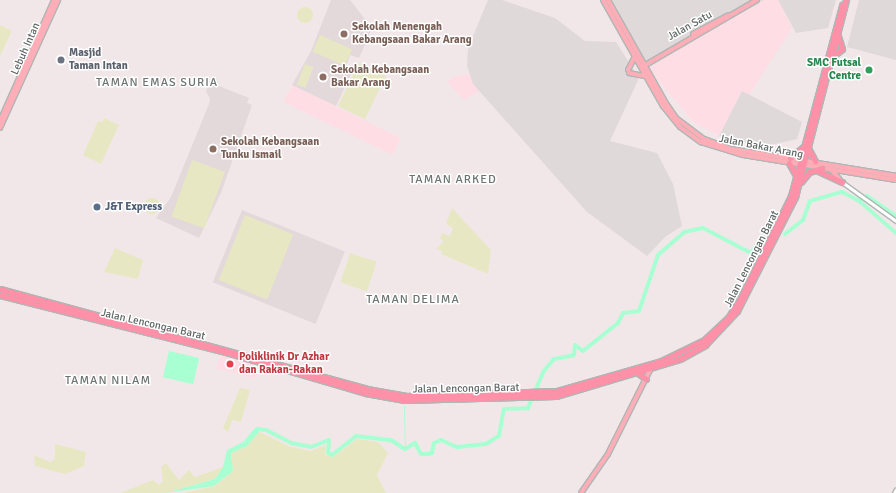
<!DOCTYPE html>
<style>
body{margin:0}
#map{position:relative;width:896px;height:493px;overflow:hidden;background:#f1e7e9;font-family:Signika,sans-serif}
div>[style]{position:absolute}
.commercial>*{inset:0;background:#fedee4;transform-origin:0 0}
.industrial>*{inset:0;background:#dfd9da}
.education>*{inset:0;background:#e3d8da;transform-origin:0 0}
.green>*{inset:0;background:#e7e8c3;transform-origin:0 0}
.round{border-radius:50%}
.water>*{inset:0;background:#a8ffd2;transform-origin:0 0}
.stream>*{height:1px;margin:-0.5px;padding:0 0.5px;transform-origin:0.5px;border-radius:0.5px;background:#a8ffd2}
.river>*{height:4px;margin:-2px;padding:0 2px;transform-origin:2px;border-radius:2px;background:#a8ffd2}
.roads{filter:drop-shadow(1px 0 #afb6b4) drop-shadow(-1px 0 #afb6b4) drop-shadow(0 1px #afb6b4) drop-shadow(0 -1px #afb6b4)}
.minor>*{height:3px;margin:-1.5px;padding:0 1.5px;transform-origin:1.5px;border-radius:1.5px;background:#fff}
.major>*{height:4px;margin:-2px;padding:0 2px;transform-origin:2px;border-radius:2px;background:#ffadb7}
.highway>*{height:5px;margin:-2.5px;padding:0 2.5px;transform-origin:2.5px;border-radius:2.5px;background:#fe90a8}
.dots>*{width:11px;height:11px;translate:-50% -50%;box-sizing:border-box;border:2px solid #fff;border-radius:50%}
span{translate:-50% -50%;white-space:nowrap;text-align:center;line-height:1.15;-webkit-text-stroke:3px #fff;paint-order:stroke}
.street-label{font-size:11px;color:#5e6764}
.education-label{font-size:11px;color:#785e54;font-weight:700}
.left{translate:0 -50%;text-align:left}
.worship-label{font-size:11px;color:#5b616d;font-weight:700}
.leisure-label{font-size:11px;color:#27864d;font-weight:700}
.right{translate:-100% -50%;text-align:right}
.service-label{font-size:11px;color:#4e5e75;font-weight:700}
.health-label{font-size:11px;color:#be3a42;font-weight:700}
.neighbourhood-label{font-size:12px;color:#6a7470;letter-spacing:1px}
</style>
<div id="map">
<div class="commercial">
<div style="clip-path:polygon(764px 0,778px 0,792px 28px,749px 95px,742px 91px,719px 136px,693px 122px,647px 67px)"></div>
<div style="clip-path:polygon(469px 74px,479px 91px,464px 100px,447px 82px,455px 76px)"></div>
<div style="left:292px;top:85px;width:121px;height:19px;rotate:26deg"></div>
<div style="left:220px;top:354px;width:41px;height:15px;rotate:15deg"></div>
</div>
<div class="industrial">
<div style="clip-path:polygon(488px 0,502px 0,555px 18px,585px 41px,616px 42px,639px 78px,610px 141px,657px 153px,673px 184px,682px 226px,665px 237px,647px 256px,587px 212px,473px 84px,467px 66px,468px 48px)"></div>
<div style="clip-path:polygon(612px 0,764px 0,647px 67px)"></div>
<div style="clip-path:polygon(778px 0,836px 0,828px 28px,796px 33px)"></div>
<div style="clip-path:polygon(859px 0,896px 0,896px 60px,847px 47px)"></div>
<div style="clip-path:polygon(742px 91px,802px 122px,797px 139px,775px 144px,741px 143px,719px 136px)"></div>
</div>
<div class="education">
<div style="clip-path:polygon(331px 0,350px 0,372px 28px,359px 58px,350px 55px,346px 67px,353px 70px,336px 106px,292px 85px,311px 51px)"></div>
<div style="clip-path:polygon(209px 82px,249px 98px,247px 103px,252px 105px,221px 193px,199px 238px,156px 218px,171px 197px,209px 104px,210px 99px,206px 91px)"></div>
<div style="left:242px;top:210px;width:111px;height:78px;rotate:22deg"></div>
</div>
<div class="green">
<div class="round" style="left:297px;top:7px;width:16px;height:16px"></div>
<div style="clip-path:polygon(0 25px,12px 31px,0 56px)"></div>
<div style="left:320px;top:35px;width:35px;height:18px;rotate:24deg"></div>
<div style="left:359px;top:63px;width:30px;height:48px;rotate:26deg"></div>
<div style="left:305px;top:64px;width:9px;height:22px;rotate:21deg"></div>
<div style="clip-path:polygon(104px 118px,119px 125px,101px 164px,83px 155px,98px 121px,102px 122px)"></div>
<div style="left:192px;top:160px;width:35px;height:60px;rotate:20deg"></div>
<div class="round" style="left:144px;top:198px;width:16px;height:16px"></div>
<div style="clip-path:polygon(452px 208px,491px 250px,488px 274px,441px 254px,442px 251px,436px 249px,444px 241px,440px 239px,442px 233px,450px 236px,453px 228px,446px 224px)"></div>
<div style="left:245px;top:215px;width:52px;height:70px;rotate:22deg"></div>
<div style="clip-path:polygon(115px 248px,143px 260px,138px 279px,104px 272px)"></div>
<div style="left:350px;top:253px;width:28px;height:31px;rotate:18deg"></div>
<div style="clip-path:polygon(240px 388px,250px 390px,241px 422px,232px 420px,228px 432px,223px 428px)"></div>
<div style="clip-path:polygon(259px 432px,291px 447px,311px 451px,326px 445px,325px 455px,333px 457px,357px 439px,378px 442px,388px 453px,377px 475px,386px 493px,182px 493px,215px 486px,233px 471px,231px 453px,247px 446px)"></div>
<div style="clip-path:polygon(55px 444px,86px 452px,84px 466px,65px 474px,35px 466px,34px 455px,50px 462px,55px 459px)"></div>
<div style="clip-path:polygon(166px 463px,179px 480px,189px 470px,195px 477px,223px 467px,215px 479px,166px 493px,120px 493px,153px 480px,159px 485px,163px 481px,161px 467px)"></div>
</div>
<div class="water">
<div style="left:169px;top:351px;width:31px;height:27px;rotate:13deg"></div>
<div style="clip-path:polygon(254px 429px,259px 432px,247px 446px,231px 453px,233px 471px,214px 486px,166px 493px,215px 479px,223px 467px,227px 450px,243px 442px)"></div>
</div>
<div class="stream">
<div style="left:404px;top:406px;width:43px;rotate:88.7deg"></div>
</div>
<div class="river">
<div style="left:858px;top:200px;width:50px;rotate:41deg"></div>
<div style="left:785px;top:234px;width:23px;rotate:-38deg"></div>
<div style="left:803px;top:220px;width:20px;rotate:-70deg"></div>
<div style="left:810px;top:201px;width:33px;rotate:-16deg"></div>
<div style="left:842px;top:192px;width:18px;rotate:27deg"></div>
<div style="left:858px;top:200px;width:10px;rotate:-24deg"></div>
<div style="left:867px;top:196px;width:35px;rotate:35deg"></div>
<div style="left:254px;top:434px;width:6px;rotate:-59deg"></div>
<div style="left:257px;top:429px;width:9px;rotate:6deg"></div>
<div style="left:266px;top:430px;width:28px;rotate:27deg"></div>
<div style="left:291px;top:443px;width:20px;rotate:11deg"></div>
<div style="left:311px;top:447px;width:19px;rotate:-21deg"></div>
<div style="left:329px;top:440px;width:13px;rotate:94deg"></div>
<div style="left:328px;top:453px;width:4px;rotate:27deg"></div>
<div style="left:332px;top:455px;width:31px;rotate:-38deg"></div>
<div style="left:356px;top:436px;width:35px;rotate:7deg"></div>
<div style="left:391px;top:440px;width:17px;rotate:33deg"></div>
<div style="left:405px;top:449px;width:12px;rotate:-31deg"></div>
<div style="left:415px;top:443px;width:13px;rotate:61deg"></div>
<div style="left:421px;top:454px;width:6px"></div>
<div style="left:427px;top:454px;width:5px;rotate:-11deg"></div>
<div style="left:432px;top:453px;width:10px;rotate:-79deg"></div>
<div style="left:434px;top:443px;width:8px;rotate:-23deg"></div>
<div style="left:441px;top:440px;width:17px;rotate:24deg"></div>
<div style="left:457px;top:447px;width:29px;rotate:-6deg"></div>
<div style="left:486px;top:444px;width:15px;rotate:-32deg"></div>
<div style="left:499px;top:436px;width:27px;rotate:-80deg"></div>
<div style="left:504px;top:409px;width:24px;rotate:-2deg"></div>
<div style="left:528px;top:408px;width:39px;rotate:-67deg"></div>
<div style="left:543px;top:372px;width:17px;rotate:-50deg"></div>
<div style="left:554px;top:359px;width:20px;rotate:-11deg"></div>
<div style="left:574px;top:355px;width:10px;rotate:-84deg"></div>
<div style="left:575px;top:345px;width:10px;rotate:37deg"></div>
<div style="left:583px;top:351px;width:45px;rotate:-38.7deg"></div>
<div style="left:618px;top:323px;width:11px;rotate:-63deg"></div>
<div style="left:623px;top:313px;width:16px;rotate:-7deg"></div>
<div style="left:639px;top:311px;width:59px;rotate:-71.3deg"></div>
<div style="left:658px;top:255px;width:35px;rotate:-41deg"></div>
<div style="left:684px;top:232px;width:19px;rotate:-12deg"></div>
<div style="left:703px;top:228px;width:54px;rotate:27.5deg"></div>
<div style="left:751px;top:253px;width:19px;rotate:-54deg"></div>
</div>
<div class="roads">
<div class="minor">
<div style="left:842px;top:182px;width:67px;rotate:35.8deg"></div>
<div style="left:894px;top:493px;width:4px;rotate:-63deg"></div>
</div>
<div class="major">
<div style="left:603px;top:0;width:122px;rotate:60.5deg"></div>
<div style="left:663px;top:106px;width:27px;rotate:51deg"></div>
<div style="left:680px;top:127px;width:26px;rotate:36deg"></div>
<div style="left:701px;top:142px;width:44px;rotate:17.2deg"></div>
<div style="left:743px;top:155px;width:155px;rotate:9.3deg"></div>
<div style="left:608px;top:0;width:120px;rotate:60.7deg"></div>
<div style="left:667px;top:105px;width:16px;rotate:55deg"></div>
<div style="left:676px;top:118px;width:35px;rotate:37deg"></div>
<div style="left:704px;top:139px;width:30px;rotate:20deg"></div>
<div style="left:732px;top:149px;width:166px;rotate:9.3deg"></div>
<div style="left:693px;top:34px;width:40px;rotate:-28deg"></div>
<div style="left:642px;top:67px;width:133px;rotate:-30.2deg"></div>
<div style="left:628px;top:70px;width:13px;rotate:-63deg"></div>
<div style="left:629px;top:73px;width:15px;rotate:11deg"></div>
<div style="left:0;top:121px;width:133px;rotate:-65.9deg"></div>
<div style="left:0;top:128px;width:141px;rotate:-65.6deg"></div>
<div style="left:831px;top:169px;width:14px;rotate:51deg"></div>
<div style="left:581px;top:493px;width:47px;rotate:-55.3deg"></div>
<div style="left:608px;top:454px;width:98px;rotate:-63.4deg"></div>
</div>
<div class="highway">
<div style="left:832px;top:57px;width:13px;rotate:-39deg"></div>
<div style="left:842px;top:49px;width:14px;rotate:-107deg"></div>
<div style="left:808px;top:148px;width:15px;rotate:62deg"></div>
<div style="left:790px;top:158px;width:17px;rotate:-40deg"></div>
<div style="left:789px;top:163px;width:13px;rotate:61deg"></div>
<div style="left:816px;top:170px;width:29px;rotate:25deg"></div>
<div style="left:801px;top:182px;width:13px;rotate:-51deg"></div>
<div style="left:809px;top:172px;width:14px;rotate:-17deg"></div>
<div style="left:0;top:289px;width:380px;rotate:15.2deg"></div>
<div style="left:367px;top:389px;width:40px;rotate:10deg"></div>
<div style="left:406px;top:396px;width:151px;rotate:-1.9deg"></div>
<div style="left:557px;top:391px;width:108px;rotate:-16.1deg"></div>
<div style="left:661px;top:361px;width:48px;rotate:-26deg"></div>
<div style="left:704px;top:340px;width:33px;rotate:-43deg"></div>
<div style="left:728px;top:318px;width:25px;rotate:-58deg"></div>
<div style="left:741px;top:297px;width:113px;rotate:-63.7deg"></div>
<div style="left:791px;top:196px;width:198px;rotate:-75deg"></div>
<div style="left:0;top:295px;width:233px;rotate:14.2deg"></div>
<div style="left:226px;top:352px;width:145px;rotate:16.4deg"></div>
<div style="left:365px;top:393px;width:40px;rotate:10deg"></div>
<div style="left:404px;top:400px;width:152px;rotate:-1.5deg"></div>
<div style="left:556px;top:396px;width:129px;rotate:-16.6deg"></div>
<div style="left:680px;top:359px;width:29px;rotate:-29deg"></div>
<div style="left:705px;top:345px;width:47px;rotate:-46.7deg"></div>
<div style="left:737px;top:311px;width:128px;rotate:-63deg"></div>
<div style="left:795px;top:197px;width:203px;rotate:-75.5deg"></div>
<div style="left:638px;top:373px;width:10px;rotate:37deg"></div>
</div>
</div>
<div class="dots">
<div style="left:344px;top:34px;background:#8d6e63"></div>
<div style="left:61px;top:60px;background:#6b7280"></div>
<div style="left:869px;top:70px;background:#2e9e5b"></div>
<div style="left:323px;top:77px;background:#8d6e63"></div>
<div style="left:213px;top:149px;background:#8d6e63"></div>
<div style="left:97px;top:207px;background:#5c6f8a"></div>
<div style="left:230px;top:364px;background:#e0444e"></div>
</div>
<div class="street-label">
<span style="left:690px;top:26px;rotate:-29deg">Jalan Satu</span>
<span style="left:26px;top:49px;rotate:-66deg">Lebuh Intan</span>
<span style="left:761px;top:147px;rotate:11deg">Jalan Bakar Arang</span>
<span style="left:752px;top:259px;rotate:-63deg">Jalan Lencongan Barat</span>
<span style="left:153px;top:325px;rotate:13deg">Jalan Lencongan Barat</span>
<span style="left:466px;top:389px;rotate:-1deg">Jalan Lencongan Barat</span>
</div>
<div class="education-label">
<span class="left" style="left:352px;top:34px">Sekolah Menengah<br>Kebangsaan Bakar Arang</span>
<span class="left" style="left:331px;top:77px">Sekolah Kebangsaan<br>Bakar Arang</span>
<span class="left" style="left:221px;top:149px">Sekolah Kebangsaan<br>Tunku Ismail</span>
</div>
<div class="worship-label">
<span class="left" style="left:69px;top:60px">Masjid<br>Taman Intan</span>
</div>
<div class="leisure-label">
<span class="right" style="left:861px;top:70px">SMC Futsal<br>Centre</span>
</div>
<div class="service-label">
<span class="left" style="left:105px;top:207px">J&amp;T Express</span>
</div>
<div class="health-label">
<span class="left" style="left:239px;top:364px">Poliklinik Dr Azhar<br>dan Rakan-Rakan</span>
</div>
<div class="neighbourhood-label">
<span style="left:157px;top:83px">TAMAN EMAS SURIA</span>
<span style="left:453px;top:180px">TAMAN ARKED</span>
<span style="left:413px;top:300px">TAMAN DELIMA</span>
<span style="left:108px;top:381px">TAMAN NILAM</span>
</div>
</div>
